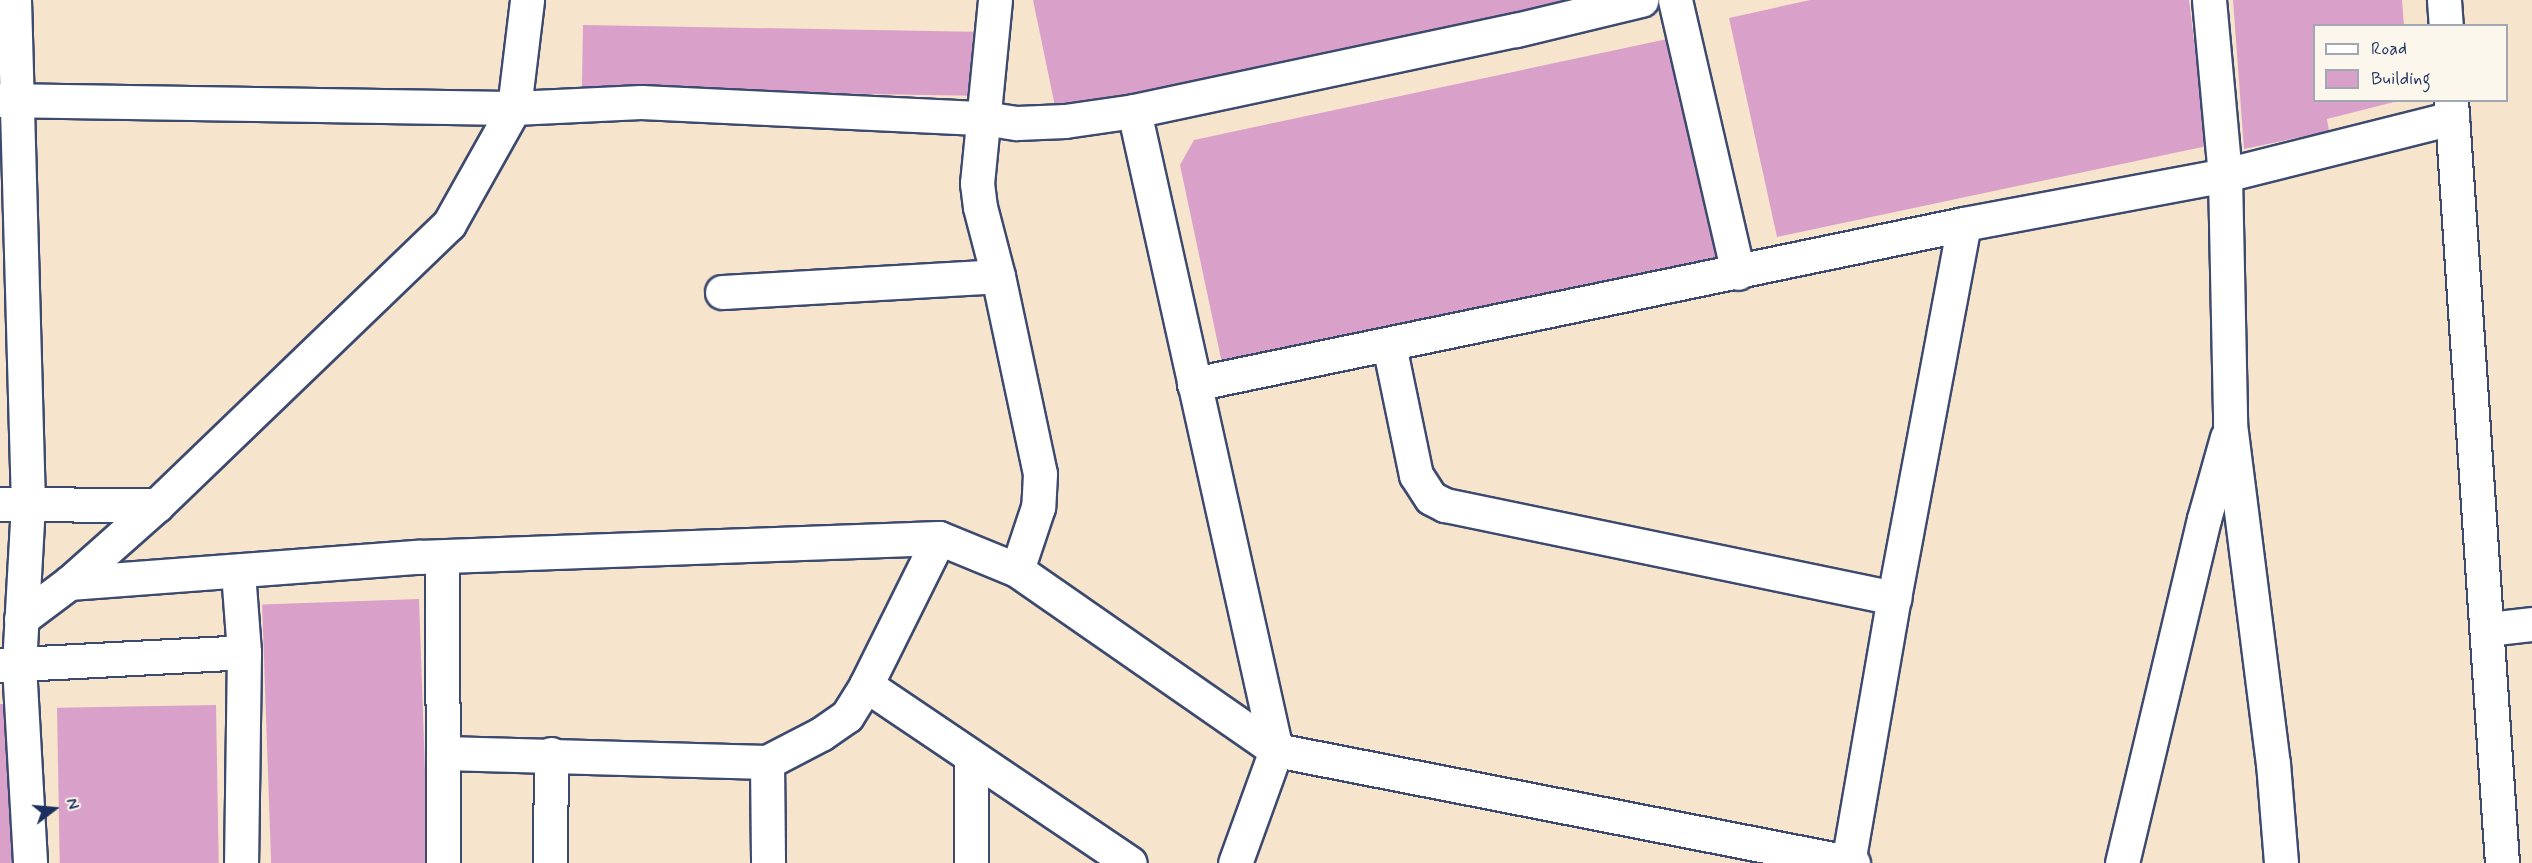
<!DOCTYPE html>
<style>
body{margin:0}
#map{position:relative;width:2532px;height:863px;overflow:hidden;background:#f7e4cd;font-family:Mynerve,sans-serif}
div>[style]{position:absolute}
.building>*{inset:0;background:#d9a1c9;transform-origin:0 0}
.roads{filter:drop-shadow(2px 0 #3c4a6f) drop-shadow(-2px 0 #3c4a6f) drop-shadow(0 2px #3c4a6f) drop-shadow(0 -2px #3c4a6f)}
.street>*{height:33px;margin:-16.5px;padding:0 16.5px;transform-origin:16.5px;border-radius:16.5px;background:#fff}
span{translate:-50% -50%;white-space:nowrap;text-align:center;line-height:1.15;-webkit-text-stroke:6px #fbf7ec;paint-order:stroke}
.legend{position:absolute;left:2313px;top:24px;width:195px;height:78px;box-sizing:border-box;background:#fbf7ec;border:2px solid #a1a7b3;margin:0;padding:8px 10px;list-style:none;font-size:18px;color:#1b2f5e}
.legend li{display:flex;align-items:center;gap:12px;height:30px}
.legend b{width:30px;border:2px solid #a1a7b3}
.north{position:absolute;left:24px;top:779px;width:60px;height:60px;-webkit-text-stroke:4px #fbf7ec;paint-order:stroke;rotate:74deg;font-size:16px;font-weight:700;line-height:24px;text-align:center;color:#1b2f5e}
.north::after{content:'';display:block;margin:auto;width:21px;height:27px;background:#1b2f5e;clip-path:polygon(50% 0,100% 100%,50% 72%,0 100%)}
</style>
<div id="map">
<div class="building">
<div style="clip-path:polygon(1033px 0,1575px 0,1575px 1px,1056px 111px)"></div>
<div style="clip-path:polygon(1810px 0,2189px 0,2207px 146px,1777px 237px,1729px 18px)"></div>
<div style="clip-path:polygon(2233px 0,2402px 0,2404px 26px,2314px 26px,2314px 100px,2398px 101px,2327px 119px,2329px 131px,2244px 149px)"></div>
<div style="left:583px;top:25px;width:390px;height:64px;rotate:1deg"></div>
<div style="clip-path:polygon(1672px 38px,1720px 262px,1223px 368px,1180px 165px,1194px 140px)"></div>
<div style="left:419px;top:599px;width:264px;height:157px;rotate:88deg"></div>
<div style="clip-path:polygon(0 704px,11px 704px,14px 863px,0 863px)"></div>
<div style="left:216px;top:705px;width:158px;height:159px;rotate:89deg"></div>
</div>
<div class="roads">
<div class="street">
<div style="left:14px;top:0;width:504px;rotate:88.41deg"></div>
<div style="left:28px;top:504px;width:161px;rotate:93.2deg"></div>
<div style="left:19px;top:665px;width:198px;rotate:86.8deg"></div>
<div style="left:995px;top:0;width:184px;rotate:95.6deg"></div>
<div style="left:977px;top:183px;width:24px;rotate:83deg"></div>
<div style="left:980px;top:207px;width:71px;rotate:75.4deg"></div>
<div style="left:998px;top:276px;width:202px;rotate:78deg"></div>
<div style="left:1040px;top:474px;width:33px;rotate:93deg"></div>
<div style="left:1038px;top:507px;width:66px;rotate:108.4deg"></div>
<div style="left:1675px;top:0;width:280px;rotate:77deg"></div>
<div style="left:2209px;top:0;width:176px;rotate:84.8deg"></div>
<div style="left:2225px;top:175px;width:249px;rotate:88.8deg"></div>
<div style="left:2230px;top:424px;width:342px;rotate:82.8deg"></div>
<div style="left:2273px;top:763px;width:100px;rotate:85.4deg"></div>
<div style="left:2444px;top:0;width:26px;rotate:86deg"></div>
<div style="left:0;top:100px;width:514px;rotate:0.89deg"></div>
<div style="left:514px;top:108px;width:127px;rotate:-2.7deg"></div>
<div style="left:641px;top:102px;width:343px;rotate:2.7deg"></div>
<div style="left:984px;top:118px;width:33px;rotate:9deg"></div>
<div style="left:1017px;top:123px;width:48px;rotate:-2.4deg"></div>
<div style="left:1065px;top:121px;width:70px;rotate:-8.2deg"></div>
<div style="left:1134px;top:111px;width:390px;rotate:-12deg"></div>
<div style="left:1516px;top:30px;width:129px;rotate:-13.5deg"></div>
<div style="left:2451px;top:100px;width:765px;rotate:86.18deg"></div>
<div style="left:1134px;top:111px;width:655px;rotate:77.47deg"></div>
<div style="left:1276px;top:750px;width:120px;rotate:109.9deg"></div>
<div style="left:722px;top:292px;width:276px;rotate:-3.3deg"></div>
<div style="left:1389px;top:345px;width:133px;rotate:78.3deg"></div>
<div style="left:1416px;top:475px;width:27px;rotate:57deg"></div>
<div style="left:1431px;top:498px;width:16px;rotate:27deg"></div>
<div style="left:1445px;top:505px;width:459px;rotate:11.7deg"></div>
<div style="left:1194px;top:384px;width:786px;rotate:-11.74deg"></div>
<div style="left:1964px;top:224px;width:266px;rotate:-10.6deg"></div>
<div style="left:2225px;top:175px;width:234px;rotate:-14.1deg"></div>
<div style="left:0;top:504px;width:157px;rotate:0.4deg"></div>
<div style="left:442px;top:558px;width:305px;rotate:89.8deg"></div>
<div style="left:238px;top:572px;width:80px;rotate:85.7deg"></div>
<div style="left:244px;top:652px;width:211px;rotate:90.8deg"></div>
<div style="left:69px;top:583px;width:350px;rotate:-4.3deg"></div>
<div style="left:418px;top:557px;width:521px;rotate:-2.09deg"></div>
<div style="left:939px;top:538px;width:84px;rotate:22.3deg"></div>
<div style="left:1017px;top:570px;width:315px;rotate:34.8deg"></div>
<div style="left:1276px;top:750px;width:588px;rotate:11.08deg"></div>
<div style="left:21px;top:619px;width:60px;rotate:-36.9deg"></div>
<div style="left:69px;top:583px;width:118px;rotate:-41.6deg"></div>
<div style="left:157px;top:505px;width:405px;rotate:-43.9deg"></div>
<div style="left:449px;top:224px;width:133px;rotate:-60.7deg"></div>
<div style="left:514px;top:108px;width:109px;rotate:-83.1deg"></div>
<div style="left:2488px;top:629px;width:44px;rotate:-6.5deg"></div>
<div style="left:0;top:665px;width:244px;rotate:-3deg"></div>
<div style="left:866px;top:685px;width:318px;rotate:34deg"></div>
<div style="left:444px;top:753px;width:323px;rotate:1.6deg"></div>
<div style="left:767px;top:762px;width:61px;rotate:-27.4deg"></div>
<div style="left:821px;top:734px;width:32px;rotate:-35deg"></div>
<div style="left:847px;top:716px;width:36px;rotate:-58deg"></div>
<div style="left:866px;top:685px;width:164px;rotate:-63.6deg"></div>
<div style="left:767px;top:762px;width:101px;rotate:89.4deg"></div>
<div style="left:550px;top:863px;width:109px;rotate:-89.5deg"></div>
<div style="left:971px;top:863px;width:106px;rotate:-90deg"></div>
<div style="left:1848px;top:863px;width:269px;rotate:-80.2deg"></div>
<div style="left:1894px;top:598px;width:380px;rotate:-79.4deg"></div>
<div style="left:2122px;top:863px;width:354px;rotate:-76.6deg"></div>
<div style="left:2204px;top:519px;width:85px;rotate:-74.3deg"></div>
</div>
</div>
<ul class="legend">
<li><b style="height:8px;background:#fff"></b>Road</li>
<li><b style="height:16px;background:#d9a1c9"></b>Building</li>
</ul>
<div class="north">N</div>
</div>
